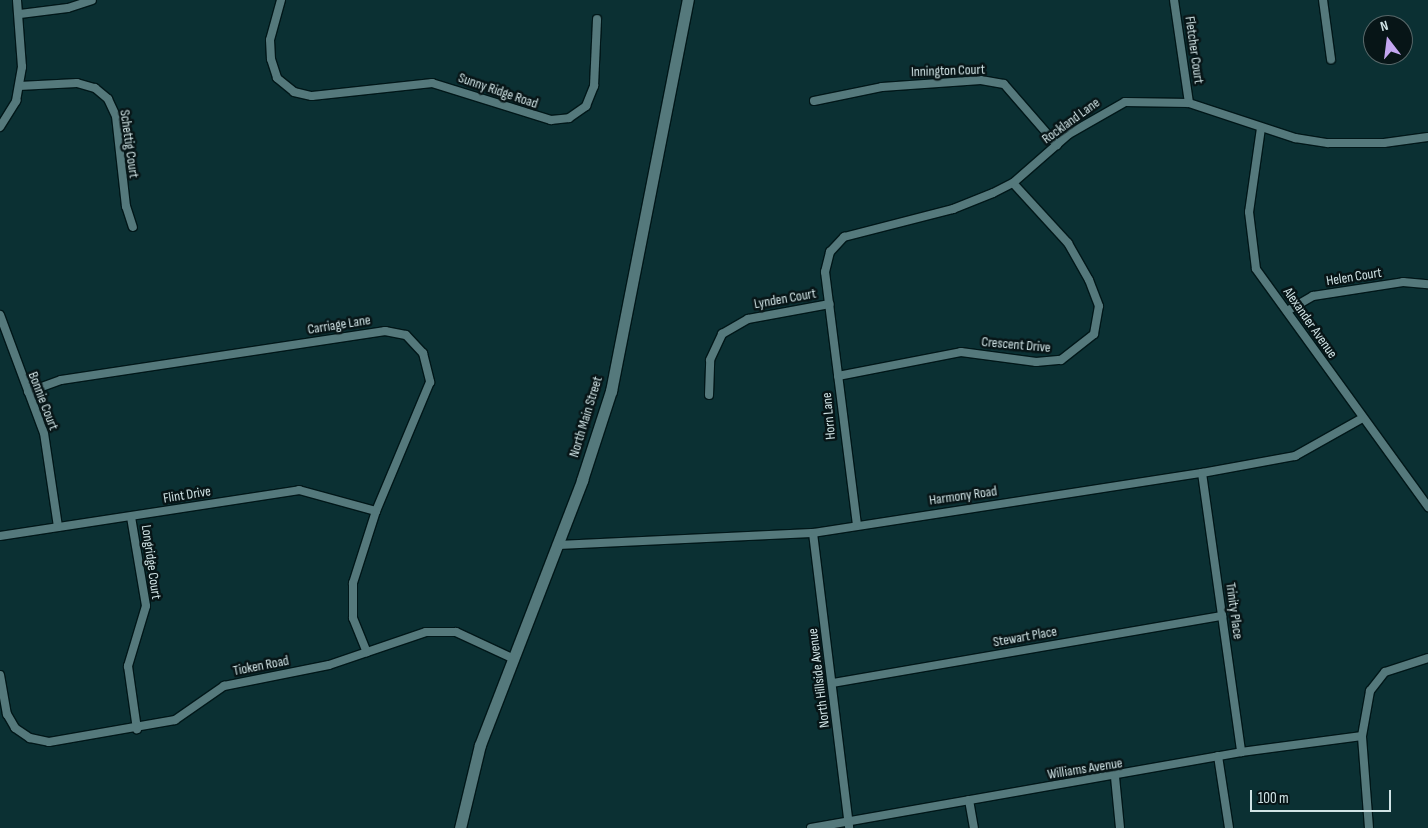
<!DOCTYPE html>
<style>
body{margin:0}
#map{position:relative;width:1428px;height:828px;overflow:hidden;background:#0b3033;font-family:"Sofia Sans Condensed",sans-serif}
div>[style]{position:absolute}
.roads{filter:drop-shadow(1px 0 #001719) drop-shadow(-1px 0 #001719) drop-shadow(0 1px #001719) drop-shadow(0 -1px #001719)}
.street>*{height:8px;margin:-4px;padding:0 4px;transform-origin:4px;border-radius:4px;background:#55797c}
.secondary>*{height:11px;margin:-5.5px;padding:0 5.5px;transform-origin:5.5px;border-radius:5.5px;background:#55797c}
span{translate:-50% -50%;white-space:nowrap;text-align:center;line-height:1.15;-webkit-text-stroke:5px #071517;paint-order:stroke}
.street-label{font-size:14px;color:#d0e3e5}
.north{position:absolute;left:1363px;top:15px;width:50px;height:50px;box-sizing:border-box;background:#071517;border:1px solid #576769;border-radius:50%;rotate:345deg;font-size:14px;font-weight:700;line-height:20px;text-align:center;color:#d0e3e5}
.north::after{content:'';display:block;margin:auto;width:18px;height:22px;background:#c4a7f1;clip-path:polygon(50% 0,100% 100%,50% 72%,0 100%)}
.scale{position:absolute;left:1250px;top:790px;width:141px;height:22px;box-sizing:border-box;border:2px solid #d0e3e5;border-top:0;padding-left:6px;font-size:15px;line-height:18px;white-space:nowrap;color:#d0e3e5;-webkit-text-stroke:4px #071517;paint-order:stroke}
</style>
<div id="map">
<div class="roads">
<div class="street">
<div style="left:281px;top:0;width:41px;rotate:105.4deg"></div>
<div style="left:270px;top:40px;width:19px;rotate:87deg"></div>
<div style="left:271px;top:59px;width:20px;rotate:72deg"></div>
<div style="left:277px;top:78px;width:22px;rotate:39deg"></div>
<div style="left:294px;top:92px;width:18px;rotate:13deg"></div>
<div style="left:312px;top:96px;width:121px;rotate:-6.2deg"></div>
<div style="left:432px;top:83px;width:125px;rotate:17.3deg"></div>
<div style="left:551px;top:120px;width:18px;rotate:-6deg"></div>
<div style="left:569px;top:118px;width:21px;rotate:-35deg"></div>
<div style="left:586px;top:106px;width:22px;rotate:-68deg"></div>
<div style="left:594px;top:86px;width:67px;rotate:-87.4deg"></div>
<div style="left:1174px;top:0;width:104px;rotate:81.7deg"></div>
<div style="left:1323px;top:0;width:60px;rotate:82.3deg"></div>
<div style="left:20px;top:14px;width:48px;rotate:-7.1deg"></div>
<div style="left:68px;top:8px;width:25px;rotate:-18deg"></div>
<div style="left:19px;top:86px;width:58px;rotate:-3deg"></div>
<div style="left:77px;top:83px;width:19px;rotate:16deg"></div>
<div style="left:95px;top:88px;width:17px;rotate:40deg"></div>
<div style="left:108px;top:99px;width:19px;rotate:65deg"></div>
<div style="left:116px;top:116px;width:91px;rotate:83.7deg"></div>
<div style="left:126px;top:206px;width:22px;rotate:72deg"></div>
<div style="left:814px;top:101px;width:69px;rotate:-11.6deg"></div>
<div style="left:882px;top:87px;width:99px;rotate:-4deg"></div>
<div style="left:981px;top:80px;width:23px;rotate:10deg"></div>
<div style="left:1004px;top:84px;width:81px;rotate:49deg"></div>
<div style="left:0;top:127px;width:31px;rotate:-58deg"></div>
<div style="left:16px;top:101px;width:35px;rotate:-80deg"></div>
<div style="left:22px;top:67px;width:67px;rotate:-94.3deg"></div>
<div style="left:1261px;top:128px;width:85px;rotate:98.1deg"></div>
<div style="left:1249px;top:212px;width:57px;rotate:83deg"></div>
<div style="left:1256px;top:269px;width:294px;rotate:54.1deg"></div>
<div style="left:1287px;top:311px;width:30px;rotate:-30deg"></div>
<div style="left:1313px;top:296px;width:91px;rotate:-8.8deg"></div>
<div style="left:1403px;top:282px;width:25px;rotate:5deg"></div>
<div style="left:0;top:315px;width:126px;rotate:69.6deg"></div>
<div style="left:44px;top:433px;width:95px;rotate:81.5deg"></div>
<div style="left:838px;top:376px;width:125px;rotate:-11deg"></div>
<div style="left:961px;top:352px;width:76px;rotate:7.6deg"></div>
<div style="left:1036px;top:362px;width:25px;rotate:-5deg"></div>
<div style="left:1061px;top:360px;width:42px;rotate:-38.2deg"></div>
<div style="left:1094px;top:334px;width:28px;rotate:-80deg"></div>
<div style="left:1099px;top:306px;width:28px;rotate:-111deg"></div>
<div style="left:1089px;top:280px;width:43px;rotate:-119.6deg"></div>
<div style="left:1068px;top:243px;width:81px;rotate:-132.5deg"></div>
<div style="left:28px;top:392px;width:35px;rotate:-20deg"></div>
<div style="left:61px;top:380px;width:328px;rotate:-8.6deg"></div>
<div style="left:385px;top:331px;width:21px;rotate:11deg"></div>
<div style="left:406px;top:335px;width:25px;rotate:47deg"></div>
<div style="left:423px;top:353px;width:30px;rotate:76deg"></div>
<div style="left:430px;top:382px;width:140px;rotate:112.7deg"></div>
<div style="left:376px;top:511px;width:76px;rotate:107.7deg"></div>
<div style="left:353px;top:583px;width:35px;rotate:90deg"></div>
<div style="left:353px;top:618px;width:37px;rotate:68deg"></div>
<div style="left:709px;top:395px;width:35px;rotate:-88deg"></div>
<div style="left:710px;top:360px;width:29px;rotate:-65deg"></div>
<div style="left:722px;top:334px;width:30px;rotate:-30deg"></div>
<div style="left:748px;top:319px;width:83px;rotate:-10.4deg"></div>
<div style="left:1202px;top:473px;width:282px;rotate:82deg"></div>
<div style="left:131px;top:517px;width:90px;rotate:80.4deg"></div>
<div style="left:146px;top:606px;width:63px;rotate:106.7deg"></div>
<div style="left:128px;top:666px;width:64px;rotate:81.9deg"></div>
<div style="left:857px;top:525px;width:255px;rotate:-97.2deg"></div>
<div style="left:825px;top:272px;width:21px;rotate:-76deg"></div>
<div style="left:830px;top:252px;width:21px;rotate:-47deg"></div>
<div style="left:844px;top:237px;width:113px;rotate:-14.4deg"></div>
<div style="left:953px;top:209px;width:43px;rotate:-21.8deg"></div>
<div style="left:993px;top:193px;width:22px;rotate:-27deg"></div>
<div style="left:1013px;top:183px;width:74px;rotate:-41.2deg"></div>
<div style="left:1069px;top:134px;width:64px;rotate:-29.7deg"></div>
<div style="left:1125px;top:102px;width:64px;rotate:0.9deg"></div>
<div style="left:1189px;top:103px;width:112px;rotate:18.3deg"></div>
<div style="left:1295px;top:138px;width:33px;rotate:9deg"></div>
<div style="left:1328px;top:143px;width:56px"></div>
<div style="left:1384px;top:143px;width:44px;rotate:-7.8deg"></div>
<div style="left:813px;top:533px;width:297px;rotate:83deg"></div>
<div style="left:0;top:536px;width:303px;rotate:-8.7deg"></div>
<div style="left:299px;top:490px;width:80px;rotate:15.3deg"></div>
<div style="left:557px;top:545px;width:256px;rotate:-2.7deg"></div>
<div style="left:813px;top:533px;width:394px;rotate:-8.8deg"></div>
<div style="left:1202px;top:473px;width:95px;rotate:-10.4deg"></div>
<div style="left:1295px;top:456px;width:76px;rotate:-29.3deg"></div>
<div style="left:0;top:675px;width:40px;rotate:80deg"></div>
<div style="left:7px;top:714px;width:16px;rotate:60deg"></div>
<div style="left:15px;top:728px;width:18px;rotate:34deg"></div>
<div style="left:30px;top:738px;width:19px;rotate:12deg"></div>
<div style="left:49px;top:742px;width:128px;rotate:-9.9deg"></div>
<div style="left:175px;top:720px;width:60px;rotate:-34.8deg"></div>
<div style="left:224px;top:686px;width:107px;rotate:-11.3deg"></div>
<div style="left:329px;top:665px;width:102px;rotate:-18.8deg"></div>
<div style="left:426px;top:632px;width:30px"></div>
<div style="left:456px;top:632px;width:62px;rotate:24.9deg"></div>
<div style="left:833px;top:683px;width:395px;rotate:-9.8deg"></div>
<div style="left:1218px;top:756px;width:73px;rotate:81.3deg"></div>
<div style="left:1115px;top:777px;width:51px;rotate:84.4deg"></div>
<div style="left:969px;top:800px;width:28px;rotate:80deg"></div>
<div style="left:811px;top:828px;width:437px;rotate:-10deg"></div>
<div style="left:1241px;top:752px;width:122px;rotate:-7.5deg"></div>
<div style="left:1369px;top:828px;width:92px;rotate:-94.4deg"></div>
<div style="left:1362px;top:736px;width:46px;rotate:-79.9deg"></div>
<div style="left:1370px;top:691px;width:24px;rotate:-52deg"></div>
<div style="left:1385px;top:672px;width:45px;rotate:-18deg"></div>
</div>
<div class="secondary">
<div style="left:460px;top:828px;width:85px;rotate:-76.5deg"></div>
<div style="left:480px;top:745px;width:284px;rotate:-68.9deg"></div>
<div style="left:582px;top:480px;width:94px;rotate:-72deg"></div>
<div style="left:611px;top:391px;width:399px;rotate:-78.9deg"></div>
</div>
</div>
<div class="street-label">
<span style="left:1194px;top:50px;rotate:82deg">Fletcher Court</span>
<span style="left:948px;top:71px;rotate:-2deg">Innington Court</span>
<span style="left:498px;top:91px;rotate:19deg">Sunny Ridge Road</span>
<span style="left:1071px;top:121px;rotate:-36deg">Rockland Lane</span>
<span style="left:129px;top:144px;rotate:82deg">Schettig Court</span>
<span style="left:1354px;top:277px;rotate:-9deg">Helen Court</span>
<span style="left:785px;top:299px;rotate:-10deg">Lynden Court</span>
<span style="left:1310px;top:323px;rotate:55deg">Alexander Avenue</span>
<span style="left:339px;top:325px;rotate:-9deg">Carriage Lane</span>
<span style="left:1016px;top:345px;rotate:5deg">Crescent Drive</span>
<span style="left:43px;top:401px;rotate:69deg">Bonnie Court</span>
<span style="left:829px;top:416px;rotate:-95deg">Horn Lane</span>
<span style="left:586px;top:417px;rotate:-73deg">North Main Street</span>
<span style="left:187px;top:495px;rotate:-9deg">Flint Drive</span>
<span style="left:963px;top:496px;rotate:-8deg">Harmony Road</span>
<span style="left:151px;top:562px;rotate:82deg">Longridge Court</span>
<span style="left:1234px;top:611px;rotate:82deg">Trinity Place</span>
<span style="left:1025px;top:637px;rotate:-10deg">Stewart Place</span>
<span style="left:261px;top:666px;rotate:-11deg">Tioken Road</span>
<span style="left:819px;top:678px;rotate:-97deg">North Hillside Avenue</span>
<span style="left:1085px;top:769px;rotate:-9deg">Williams Avenue</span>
</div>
<div class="north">N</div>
<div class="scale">100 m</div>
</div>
